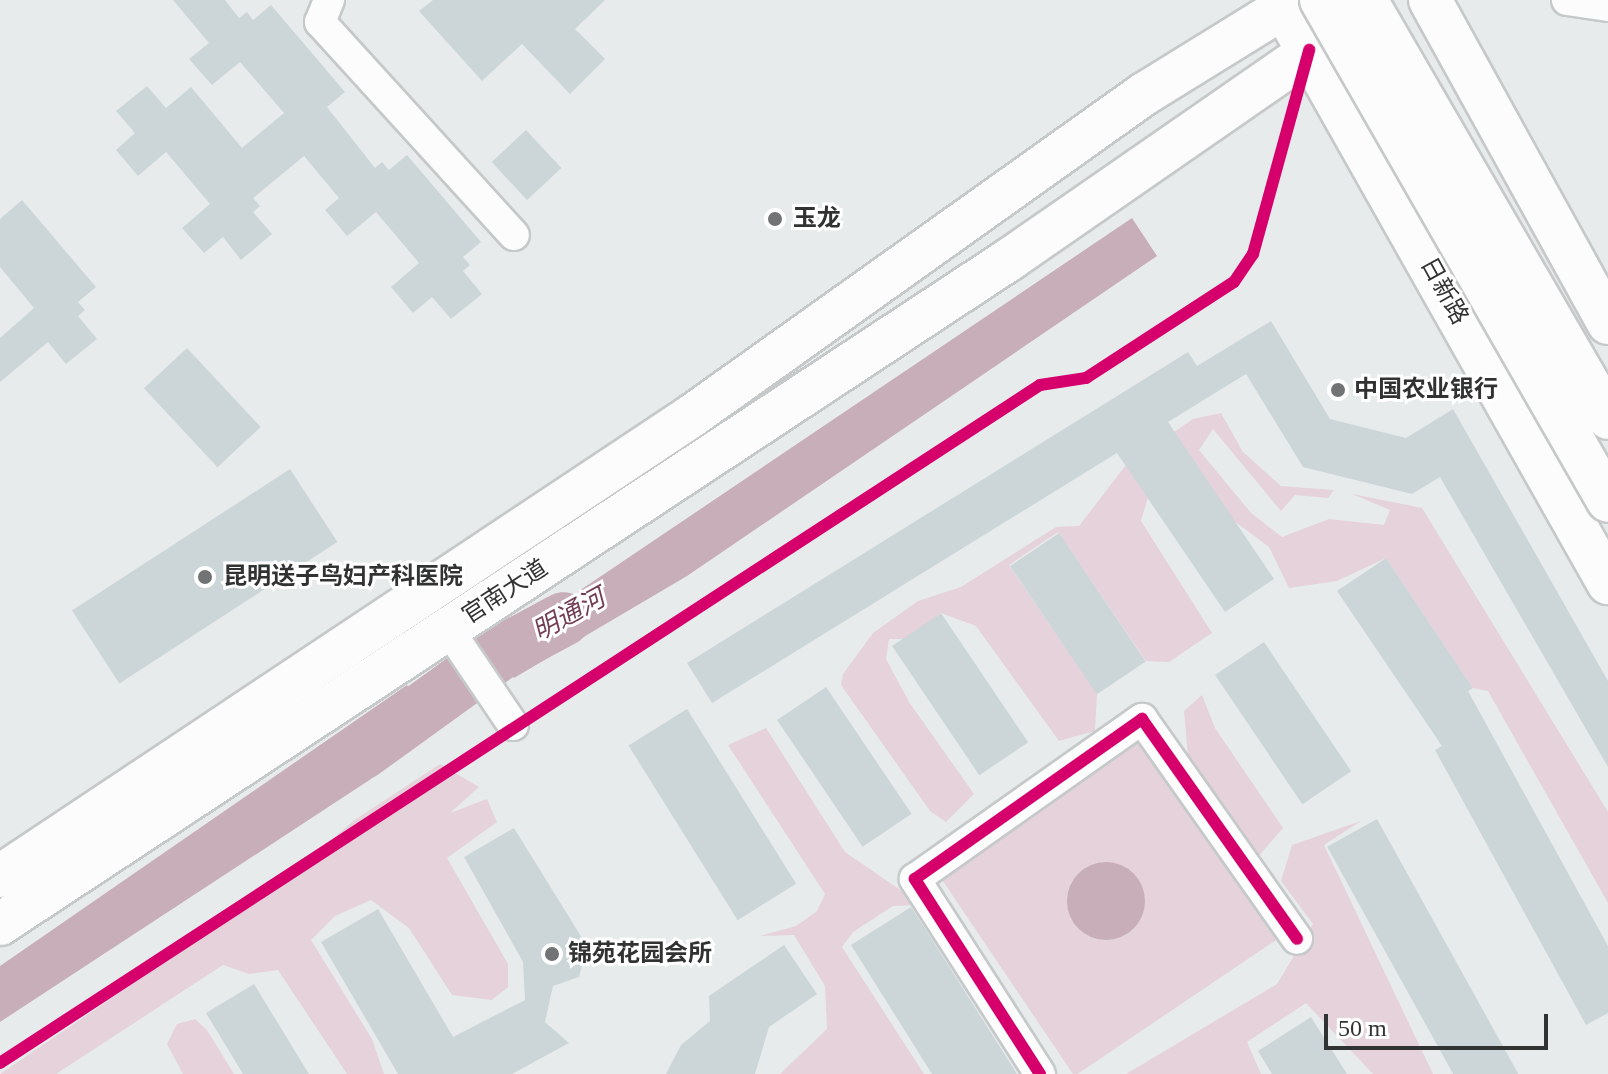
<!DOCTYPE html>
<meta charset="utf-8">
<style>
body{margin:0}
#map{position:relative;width:1608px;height:1074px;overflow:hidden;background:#e8ebec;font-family:"Times New Roman","Noto Sans SC",serif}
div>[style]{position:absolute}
.green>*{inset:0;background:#e5d2da;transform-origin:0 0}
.water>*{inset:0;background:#c7aeb9}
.round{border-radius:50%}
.river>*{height:54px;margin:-27px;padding:0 27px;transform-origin:27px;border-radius:27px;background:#c7aeb9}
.building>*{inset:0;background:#ccd6d8;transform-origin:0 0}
.roads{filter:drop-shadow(2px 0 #c6c9c9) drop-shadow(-2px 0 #c6c9c9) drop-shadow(0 2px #c6c9c9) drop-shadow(0 -2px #c6c9c9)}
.minor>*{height:30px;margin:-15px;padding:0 15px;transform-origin:15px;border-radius:15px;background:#fcfcfc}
.secondary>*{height:42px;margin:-21px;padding:0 21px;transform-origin:21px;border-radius:21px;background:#fcfcfc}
.bridges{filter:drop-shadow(2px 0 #c6c9c9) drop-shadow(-2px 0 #c6c9c9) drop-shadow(0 2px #c6c9c9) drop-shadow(0 -2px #c6c9c9)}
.secondary-bridge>*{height:42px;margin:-21px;padding:0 21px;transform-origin:21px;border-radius:21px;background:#fcfcfc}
.cycleway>*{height:12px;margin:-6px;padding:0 6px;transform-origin:6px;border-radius:6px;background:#d6006c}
.dots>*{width:22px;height:22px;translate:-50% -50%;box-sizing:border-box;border:4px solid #fff;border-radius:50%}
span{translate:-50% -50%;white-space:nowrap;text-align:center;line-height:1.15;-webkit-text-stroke:6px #fff;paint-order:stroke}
.poi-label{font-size:24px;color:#313333;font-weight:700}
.left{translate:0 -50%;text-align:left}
.street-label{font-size:24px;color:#313333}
.water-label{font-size:26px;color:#723e55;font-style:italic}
.scale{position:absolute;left:1324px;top:1014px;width:224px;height:36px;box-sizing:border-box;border:4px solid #313333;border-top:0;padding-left:10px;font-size:24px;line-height:28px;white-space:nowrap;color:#313333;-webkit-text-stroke:6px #fff;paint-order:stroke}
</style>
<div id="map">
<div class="green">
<div style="clip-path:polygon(1221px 413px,1243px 452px,1281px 486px,1334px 490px,1328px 498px,1295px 495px,1281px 511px,1213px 429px,1199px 450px,1251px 513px,1282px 537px,1329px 519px,1384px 525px,1390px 510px,1352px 494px,1422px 508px,1608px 812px,1608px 903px,1488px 691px,1473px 688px,1386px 558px,1337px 581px,1289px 588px,1269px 547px,1234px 521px,1148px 497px,1141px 521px,1212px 633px,1169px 662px,1146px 661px,1058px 532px,1009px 565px,1097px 694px,1095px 731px,1059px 741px,976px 626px,941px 613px,904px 639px,889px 639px,886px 659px,909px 702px,974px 794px,946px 822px,930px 811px,841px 685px,843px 674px,873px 633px,918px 601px,961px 587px,1056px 527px,1079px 526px,1126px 465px,1193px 419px)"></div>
<div style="clip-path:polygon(1202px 695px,1215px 728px,1283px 828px,1257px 858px,1189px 768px,1184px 711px)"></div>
<div style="left:1141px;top:726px;width:253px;height:251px;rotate:56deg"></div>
<div style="clip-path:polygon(766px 728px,845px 852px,922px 905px,893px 906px,853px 932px,842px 947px,924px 1074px,780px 1074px,827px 1029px,825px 986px,794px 935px,760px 936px,796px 926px,817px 911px,825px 894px,728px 745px)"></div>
<div style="clip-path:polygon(440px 764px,479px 787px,450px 813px,487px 799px,497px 822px,447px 858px,508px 964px,508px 987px,492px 1000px,452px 995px,409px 928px,371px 900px,335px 916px,311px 940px,372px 1039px,384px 1074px,347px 1074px,278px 970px,249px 974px,223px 965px,56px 1074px,0 1074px,287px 879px,353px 821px)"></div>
<div style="clip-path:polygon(1361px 821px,1324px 845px,1433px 1074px,1373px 1074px,1306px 1003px,1247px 1042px,1261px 1074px,1126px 1074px,1277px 984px,1313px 924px,1281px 881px,1292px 845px)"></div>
<div style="clip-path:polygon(195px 1019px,207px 1030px,234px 1074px,183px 1074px,167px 1044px,177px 1024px)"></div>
</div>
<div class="water">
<div style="clip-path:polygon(1132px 218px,1157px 256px,687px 576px,514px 678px,487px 636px,576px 593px)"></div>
<div style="clip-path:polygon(407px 685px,435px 727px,371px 779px,0 1022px,0 966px)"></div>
<div class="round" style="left:1067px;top:862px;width:78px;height:78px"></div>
</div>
<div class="river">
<div style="left:362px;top:753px;width:170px;rotate:-35.9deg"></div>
<div style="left:500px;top:653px;width:72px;rotate:-28deg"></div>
</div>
<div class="building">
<div style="clip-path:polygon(173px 0,225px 0,239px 18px,247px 12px,253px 20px,271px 5px,345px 92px,327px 107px,375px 168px,382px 162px,389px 170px,407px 155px,481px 242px,463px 257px,470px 265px,463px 271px,482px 294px,451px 319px,432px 297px,413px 313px,391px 287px,419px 263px,376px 212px,347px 236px,325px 210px,339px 198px,304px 156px,253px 198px,260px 206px,253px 212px,272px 234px,241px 260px,223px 237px,204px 253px,182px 228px,210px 204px,166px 152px,138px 176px,116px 150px,135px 133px,116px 111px,147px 86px,166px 108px,191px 87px,242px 148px,284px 113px,240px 62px,212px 85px,189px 59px,209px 43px)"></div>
<div style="clip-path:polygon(433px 0,605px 0,575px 29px,605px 59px,570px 94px,522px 44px,482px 81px,419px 11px)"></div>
<div style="left:526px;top:130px;width:52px;height:47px;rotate:47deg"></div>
<div style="clip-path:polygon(22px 200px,96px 287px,78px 302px,85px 310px,78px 316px,97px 339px,66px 364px,48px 342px,0 382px,0 338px,34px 308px,0 267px,0 219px)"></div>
<div style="clip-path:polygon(1271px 321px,1330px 419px,1406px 438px,1453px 409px,1608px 681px,1608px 767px,1440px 477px,1412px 494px,1303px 467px,1246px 374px,1168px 422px,1274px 579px,1225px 612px,1117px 453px,712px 703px,687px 663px,1188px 352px,1197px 366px)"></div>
<div style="left:187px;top:348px;width:108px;height:59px;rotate:47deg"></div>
<div style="left:290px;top:469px;width:87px;height:260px;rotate:57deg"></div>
<div style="left:1059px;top:533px;width:155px;height:59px;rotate:56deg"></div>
<div style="clip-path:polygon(1386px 558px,1473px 688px,1468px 691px,1608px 946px,1608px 1013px,1586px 1025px,1435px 750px,1442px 746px,1337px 591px)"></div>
<div style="left:941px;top:613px;width:156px;height:59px;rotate:56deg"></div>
<div style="left:1264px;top:642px;width:156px;height:59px;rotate:56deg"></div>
<div style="left:826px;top:687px;width:153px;height:59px;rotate:56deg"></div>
<div style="left:687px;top:709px;width:206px;height:69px;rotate:58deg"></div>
<div style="left:1377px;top:819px;width:291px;height:57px;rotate:61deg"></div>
<div style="clip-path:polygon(514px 828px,587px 946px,579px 977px,553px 986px,545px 1022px,569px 1043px,512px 1074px,398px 1074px,321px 942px,378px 909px,453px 1037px,525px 1000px,523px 962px,464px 857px)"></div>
<div style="clip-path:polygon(911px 907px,926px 930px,1017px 1074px,932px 1074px,851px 945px)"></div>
<div style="clip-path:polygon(784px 945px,817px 994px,769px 1027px,755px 1074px,666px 1074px,681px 1045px,710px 1021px,709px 996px)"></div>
<div style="clip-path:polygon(254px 984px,309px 1074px,243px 1074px,206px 1013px)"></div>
<div style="clip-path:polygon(1311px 1017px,1347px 1074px,1272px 1074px,1258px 1051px)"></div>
</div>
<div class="roads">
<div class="minor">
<div style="left:329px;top:0;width:24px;rotate:112deg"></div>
<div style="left:320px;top:22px;width:288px;rotate:47.7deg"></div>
<div style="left:1567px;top:0;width:41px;rotate:8.3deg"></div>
<div style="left:448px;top:629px;width:116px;rotate:55.9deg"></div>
<div style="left:1040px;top:1074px;width:232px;rotate:-122.7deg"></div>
<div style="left:915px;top:879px;width:278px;rotate:-35.2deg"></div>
<div style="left:1142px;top:719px;width:269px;rotate:54.8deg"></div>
</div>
<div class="secondary">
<div style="left:1430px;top:0;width:369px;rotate:61.1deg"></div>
<div style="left:1293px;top:25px;width:641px;rotate:60.55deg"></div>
<div style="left:0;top:876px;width:832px;rotate:-33.63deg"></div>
<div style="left:693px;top:415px;width:554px;rotate:-35.44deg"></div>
<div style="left:1144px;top:94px;width:179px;rotate:-31.7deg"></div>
<div style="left:0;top:924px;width:1209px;rotate:-33.36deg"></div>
<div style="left:1010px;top:259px;width:438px;rotate:-34.7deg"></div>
</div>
</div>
<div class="bridges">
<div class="secondary-bridge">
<div style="left:1321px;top:0;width:577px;rotate:60.19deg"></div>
<div style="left:1366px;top:0;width:483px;rotate:59.9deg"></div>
</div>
</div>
<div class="cycleway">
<div style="left:0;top:1063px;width:1241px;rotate:-33.1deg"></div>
<div style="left:1040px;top:385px;width:47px;rotate:-8.7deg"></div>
<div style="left:1086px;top:378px;width:176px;rotate:-33deg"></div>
<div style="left:1234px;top:282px;width:34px;rotate:-56deg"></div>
<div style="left:1253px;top:254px;width:212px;rotate:-74.6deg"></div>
<div style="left:1040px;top:1074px;width:232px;rotate:-122.7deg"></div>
<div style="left:915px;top:879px;width:278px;rotate:-35.2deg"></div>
<div style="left:1142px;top:719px;width:269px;rotate:54.8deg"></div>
</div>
<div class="dots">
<div style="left:775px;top:219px;background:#717374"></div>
<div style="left:1338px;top:390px;background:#717374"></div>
<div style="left:205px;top:577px;background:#717374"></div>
<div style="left:552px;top:954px;background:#717374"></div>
</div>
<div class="poi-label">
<span class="left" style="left:793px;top:219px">玉龙</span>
<span class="left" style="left:1354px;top:390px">中国农业银行</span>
<span class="left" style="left:223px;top:577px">昆明送子鸟妇产科医院</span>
<span class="left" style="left:568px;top:954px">锦苑花园会所</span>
</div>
<div class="street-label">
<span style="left:1444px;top:291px;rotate:61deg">日新路</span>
<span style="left:505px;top:592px;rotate:-33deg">官南大道</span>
</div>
<div class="water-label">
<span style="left:569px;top:615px;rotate:-29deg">明通河</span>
</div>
<div class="scale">50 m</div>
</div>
